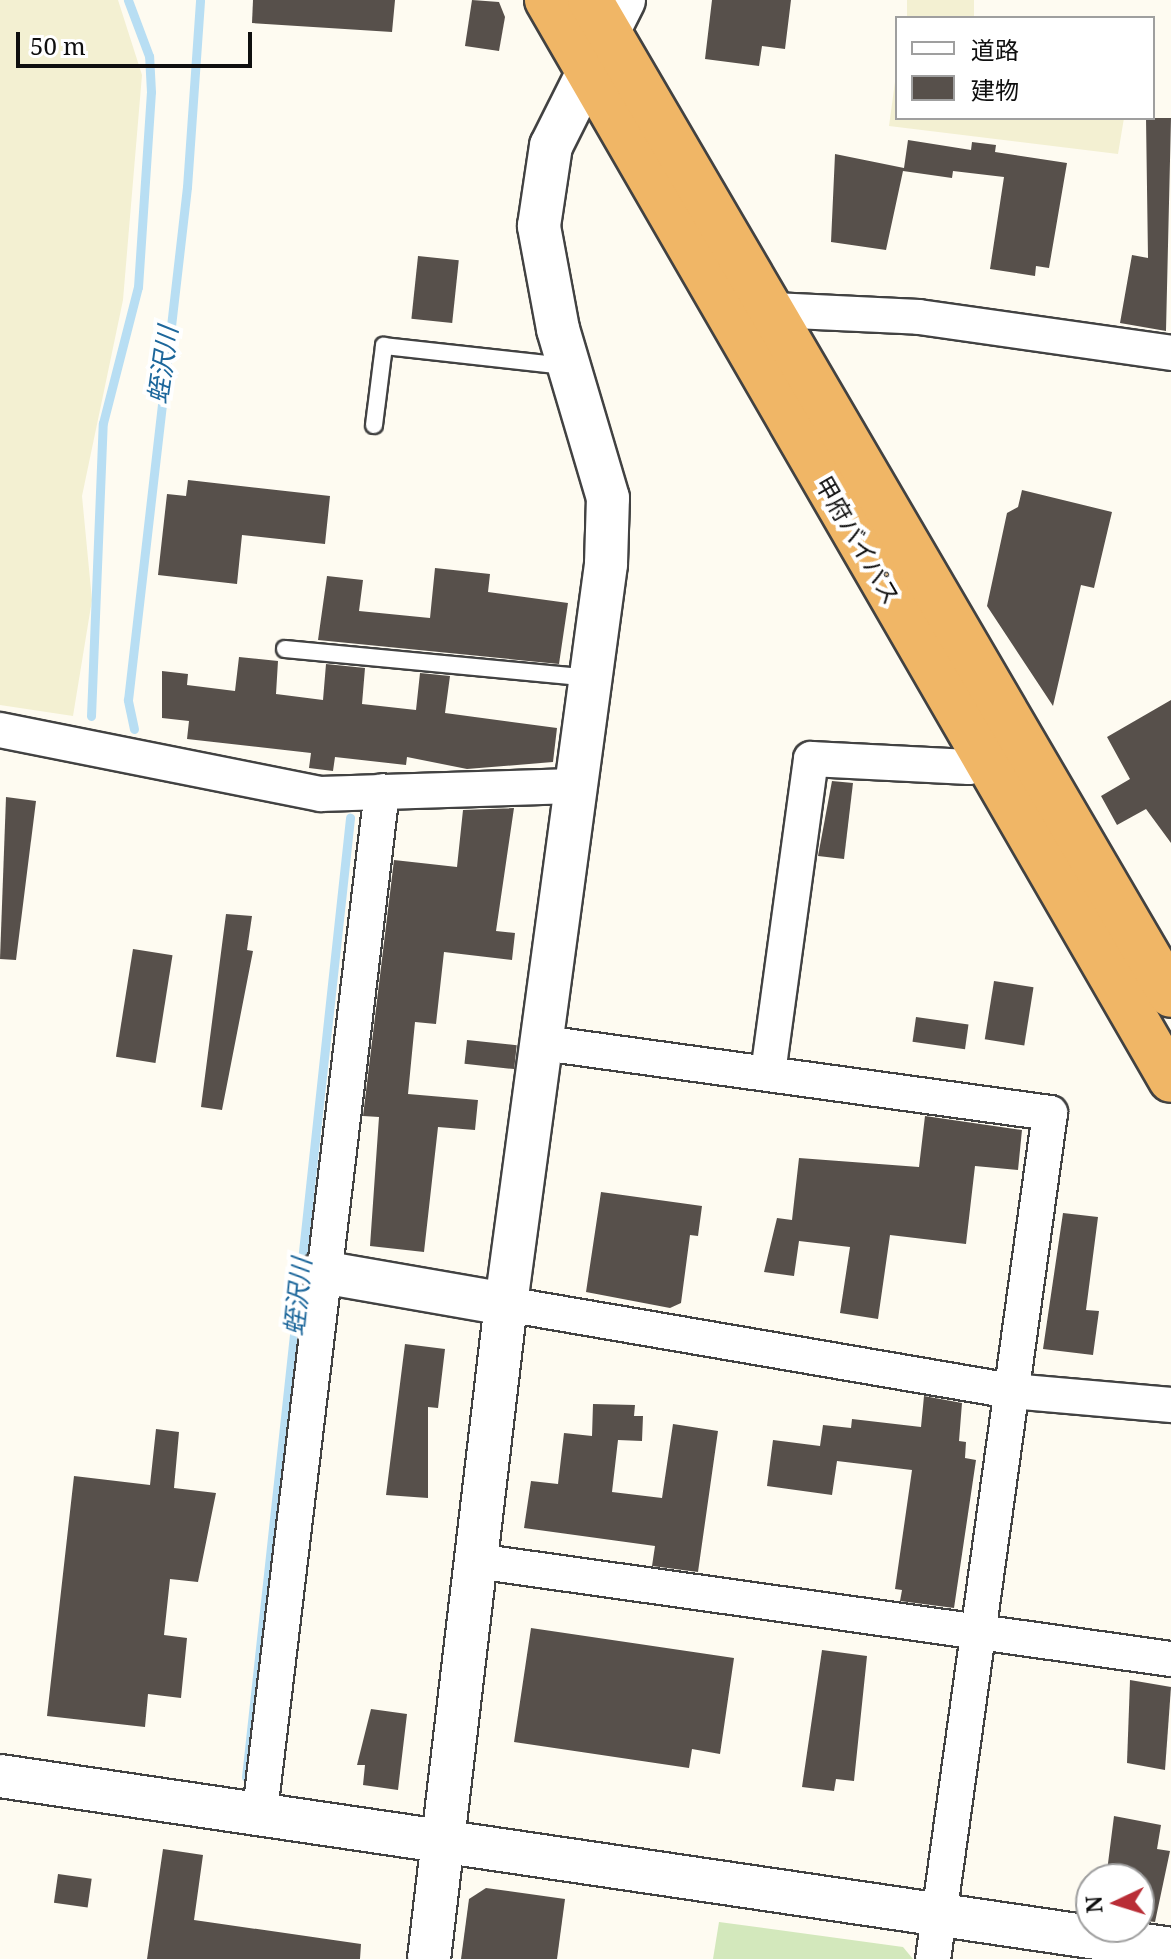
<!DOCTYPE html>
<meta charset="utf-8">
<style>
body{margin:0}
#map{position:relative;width:1171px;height:1959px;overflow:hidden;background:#fefbf1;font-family:"Noto Serif","Noto Sans JP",serif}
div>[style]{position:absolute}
.farmland>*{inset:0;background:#f3f0d2;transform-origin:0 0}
.green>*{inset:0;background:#d3e8bc}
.stream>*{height:9px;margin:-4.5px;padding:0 4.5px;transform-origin:4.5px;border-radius:4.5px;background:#b8def3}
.building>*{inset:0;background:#57504b;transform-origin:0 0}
.roads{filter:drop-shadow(2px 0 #424242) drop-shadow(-2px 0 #424242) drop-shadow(0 2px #424242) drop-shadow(0 -2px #424242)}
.service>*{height:16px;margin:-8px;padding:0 8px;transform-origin:8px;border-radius:8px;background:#fff}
.minor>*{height:34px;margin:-17px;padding:0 17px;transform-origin:17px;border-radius:17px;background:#fff}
.tertiary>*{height:42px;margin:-21px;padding:0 21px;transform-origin:21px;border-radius:21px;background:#fff}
.trunk>*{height:44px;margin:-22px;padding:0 22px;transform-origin:22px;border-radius:22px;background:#f0b666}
span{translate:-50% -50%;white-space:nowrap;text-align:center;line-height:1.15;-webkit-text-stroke:8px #fff;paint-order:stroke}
.street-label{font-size:24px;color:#0f0f0f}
.water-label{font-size:26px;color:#1d679b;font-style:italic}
.legend{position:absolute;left:895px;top:16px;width:260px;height:104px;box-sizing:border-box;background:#fff;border:2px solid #9f9f9f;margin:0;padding:10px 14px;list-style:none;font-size:24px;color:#0f0f0f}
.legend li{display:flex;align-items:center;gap:16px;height:40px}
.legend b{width:40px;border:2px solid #9f9f9f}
.north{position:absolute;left:1075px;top:1863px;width:80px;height:80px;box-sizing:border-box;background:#fff;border:2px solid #9f9f9f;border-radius:50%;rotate:266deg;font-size:22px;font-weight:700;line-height:32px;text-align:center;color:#0f0f0f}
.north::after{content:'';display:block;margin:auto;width:28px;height:36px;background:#b92d36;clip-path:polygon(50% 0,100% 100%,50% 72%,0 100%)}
.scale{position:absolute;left:16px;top:32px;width:236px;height:36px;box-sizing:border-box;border:4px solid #0f0f0f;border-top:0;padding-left:10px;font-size:24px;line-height:28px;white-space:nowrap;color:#0f0f0f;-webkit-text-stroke:6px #fff;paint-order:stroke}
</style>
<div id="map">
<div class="farmland">
<div style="clip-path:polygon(0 0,118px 0,142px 75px,123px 300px,82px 496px,92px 600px,73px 716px,0 705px)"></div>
<div style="left:907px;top:0;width:67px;height:18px"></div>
<div style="clip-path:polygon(897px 67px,897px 118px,1124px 118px,1118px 154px,889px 126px)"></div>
</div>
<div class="green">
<div style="clip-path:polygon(719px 1922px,903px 1947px,913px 1959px,713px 1959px)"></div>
</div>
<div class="stream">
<div style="left:91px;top:716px;width:293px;rotate:-87.7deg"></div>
<div style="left:103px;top:423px;width:140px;rotate:-75.6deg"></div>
<div style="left:138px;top:287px;width:195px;rotate:-86.2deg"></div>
<div style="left:151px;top:92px;width:36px;rotate:-93deg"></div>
<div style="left:149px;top:56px;width:60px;rotate:-110.6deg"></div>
<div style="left:134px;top:729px;width:30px;rotate:-102deg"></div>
<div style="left:128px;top:700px;width:516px;rotate:-83.44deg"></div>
<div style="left:187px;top:187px;width:187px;rotate:-86deg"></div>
<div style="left:246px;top:1777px;width:965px;rotate:-83.81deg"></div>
</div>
<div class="building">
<div style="clip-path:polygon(253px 0,395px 0,392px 32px,252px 23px)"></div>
<div style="clip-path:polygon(472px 0,499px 2px,505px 17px,499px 51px,465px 46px)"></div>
<div style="clip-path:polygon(712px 0,791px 0,785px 49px,762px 46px,759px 66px,705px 59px)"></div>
<div style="clip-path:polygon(1146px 118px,1171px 118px,1166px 331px,1120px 323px,1132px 255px,1148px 258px)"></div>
<div style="clip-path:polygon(908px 140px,971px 150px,972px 142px,996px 145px,995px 152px,1067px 163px,1049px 268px,1036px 266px,1035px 276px,990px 269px,1004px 177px,953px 171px,952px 178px,903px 171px,886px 250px,831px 242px,835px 154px,904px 168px)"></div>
<div style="left:418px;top:256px;width:41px;height:63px;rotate:6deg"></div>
<div style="clip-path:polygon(188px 480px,330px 496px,325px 544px,242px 535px,237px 584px,158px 575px,167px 494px,186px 496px)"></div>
<div style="clip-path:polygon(1022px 490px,1112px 512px,1094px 588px,1081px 585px,1053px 706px,987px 606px,1007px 513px,1018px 507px)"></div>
<div style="clip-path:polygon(435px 568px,490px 574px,488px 592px,568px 603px,559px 664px,318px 640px,327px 576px,363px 580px,359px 611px,430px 618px)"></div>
<div style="clip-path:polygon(239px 657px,278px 661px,276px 694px,323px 700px,326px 664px,365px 668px,362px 704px,416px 710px,420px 673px,450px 676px,445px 713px,557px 728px,553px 762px,467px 769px,407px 757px,406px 765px,335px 757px,333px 771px,309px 768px,311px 753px,187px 739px,189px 721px,162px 718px,162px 671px,188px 674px,187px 685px,235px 691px)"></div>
<div style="clip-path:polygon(1171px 700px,1171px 843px,1146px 809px,1117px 825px,1101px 796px,1130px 779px,1107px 737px)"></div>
<div style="clip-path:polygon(832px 781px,853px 783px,844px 859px,818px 856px)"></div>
<div style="clip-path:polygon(6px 797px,36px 801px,16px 960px,0 959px)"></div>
<div style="clip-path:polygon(514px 808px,496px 931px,515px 933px,512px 960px,444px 952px,436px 1024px,415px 1022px,408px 1094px,478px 1100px,475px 1130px,438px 1127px,424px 1252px,370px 1246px,379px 1117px,363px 1116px,394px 860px,457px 867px,463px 810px)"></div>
<div style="clip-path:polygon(226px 914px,252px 916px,247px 950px,253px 951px,222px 1110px,201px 1107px)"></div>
<div style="left:133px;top:949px;width:40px;height:109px;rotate:9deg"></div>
<div style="left:994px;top:981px;width:40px;height:59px;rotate:9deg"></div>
<div style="left:916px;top:1017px;width:53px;height:25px;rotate:8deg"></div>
<div style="left:467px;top:1040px;width:50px;height:24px;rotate:6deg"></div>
<div style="clip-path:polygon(925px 1116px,1022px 1130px,1018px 1170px,975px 1166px,966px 1244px,890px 1235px,878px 1319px,840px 1313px,850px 1247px,799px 1241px,794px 1276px,764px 1272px,777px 1218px,792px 1220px,799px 1158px,919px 1167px)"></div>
<div style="clip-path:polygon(601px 1192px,702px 1206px,698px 1236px,690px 1235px,681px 1303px,670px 1308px,586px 1292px)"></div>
<div style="clip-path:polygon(1063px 1213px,1098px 1217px,1086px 1310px,1099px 1311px,1093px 1355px,1043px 1349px)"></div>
<div style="clip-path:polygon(405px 1344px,445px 1349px,438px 1408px,428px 1407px,428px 1498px,386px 1495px)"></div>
<div style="clip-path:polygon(924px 1396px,962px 1403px,959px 1441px,966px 1442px,965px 1458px,976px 1460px,954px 1608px,900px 1601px,902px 1590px,895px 1589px,912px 1470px,837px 1461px,832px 1495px,767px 1486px,773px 1440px,820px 1446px,823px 1425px,851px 1428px,852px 1419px,921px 1427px)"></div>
<div style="clip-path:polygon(593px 1404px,635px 1405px,634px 1416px,643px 1416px,642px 1441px,618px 1440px,612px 1492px,662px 1498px,673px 1424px,718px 1431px,698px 1572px,652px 1566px,655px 1546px,524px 1528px,531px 1481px,558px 1484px,564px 1433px,592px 1436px)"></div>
<div style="clip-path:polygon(156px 1429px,179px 1432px,174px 1488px,216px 1493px,198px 1582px,170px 1579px,164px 1635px,187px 1638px,181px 1698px,148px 1694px,145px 1727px,47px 1716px,74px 1476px,150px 1485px)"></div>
<div style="clip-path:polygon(531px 1628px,734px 1658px,720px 1754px,692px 1749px,689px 1768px,514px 1742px)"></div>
<div style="clip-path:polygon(822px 1650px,867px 1656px,854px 1781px,836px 1779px,834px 1791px,802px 1787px)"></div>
<div style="clip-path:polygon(1130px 1680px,1171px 1687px,1165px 1770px,1127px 1763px)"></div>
<div style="clip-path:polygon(371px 1709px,407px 1714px,398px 1790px,363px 1785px,365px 1765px,357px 1765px)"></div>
<div style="clip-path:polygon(1114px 1816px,1161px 1825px,1157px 1849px,1170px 1851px,1155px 1922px,1139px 1920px,1139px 1879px,1106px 1879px)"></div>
<div style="clip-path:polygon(163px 1849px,203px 1855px,194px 1920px,361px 1944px,360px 1959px,147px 1959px)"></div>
<div style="left:58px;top:1874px;width:34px;height:29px;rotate:8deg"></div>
<div style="clip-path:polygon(486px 1888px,565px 1899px,557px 1959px,461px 1959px,469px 1899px)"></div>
</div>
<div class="roads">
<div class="service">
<div style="left:374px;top:425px;width:80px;rotate:-82.8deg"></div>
<div style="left:384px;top:346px;width:183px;rotate:6.3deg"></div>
<div style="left:285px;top:649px;width:305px;rotate:5.4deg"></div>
</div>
<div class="minor">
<div style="left:773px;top:310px;width:146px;rotate:2.7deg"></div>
<div style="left:919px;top:317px;width:255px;rotate:8.1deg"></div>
<div style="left:0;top:730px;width:327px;rotate:11.3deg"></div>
<div style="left:321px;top:794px;width:252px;rotate:-1.8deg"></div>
<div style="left:543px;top:1043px;width:512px;rotate:7.86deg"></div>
<div style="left:1050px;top:1113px;width:854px;rotate:97.87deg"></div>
<div style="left:768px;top:1073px;width:317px;rotate:-82.2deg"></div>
<div style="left:811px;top:759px;width:158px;rotate:2.9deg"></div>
<div style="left:969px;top:767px;width:17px;rotate:-28deg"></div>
<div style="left:506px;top:1304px;width:512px;rotate:9.77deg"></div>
<div style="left:1011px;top:1391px;width:161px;rotate:5deg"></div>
<div style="left:476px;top:1561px;width:702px;rotate:8.03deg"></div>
<div style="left:260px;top:1811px;width:1027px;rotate:-83.18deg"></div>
</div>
<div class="tertiary">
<div style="left:322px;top:1272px;width:187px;rotate:9.9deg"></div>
<div style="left:0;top:1776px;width:1184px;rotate:8.4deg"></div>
<div style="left:429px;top:1959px;width:660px;rotate:-83.3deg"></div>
<div style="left:506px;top:1304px;width:747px;rotate:-82.3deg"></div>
<div style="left:606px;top:564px;width:66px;rotate:-88.3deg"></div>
<div style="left:608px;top:498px;width:176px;rotate:-106.5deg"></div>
<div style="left:558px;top:329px;width:105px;rotate:-100.5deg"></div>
<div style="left:539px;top:226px;width:81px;rotate:-81.5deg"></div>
<div style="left:551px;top:146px;width:163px;rotate:-63.4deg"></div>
</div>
<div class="trunk">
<div style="left:547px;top:0;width:1247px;rotate:59.98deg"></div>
<div style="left:590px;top:0;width:1152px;rotate:59.72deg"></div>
</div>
</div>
<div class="street-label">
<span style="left:858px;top:540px;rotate:60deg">甲府バイパス</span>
</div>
<div class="water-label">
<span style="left:163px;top:365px;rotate:-82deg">蛭沢川</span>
<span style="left:298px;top:1297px;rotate:-84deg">蛭沢川</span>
</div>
<ul class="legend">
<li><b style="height:10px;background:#fff"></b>道路</li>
<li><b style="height:22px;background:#57504b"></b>建物</li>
</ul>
<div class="north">N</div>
<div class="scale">50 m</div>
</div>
